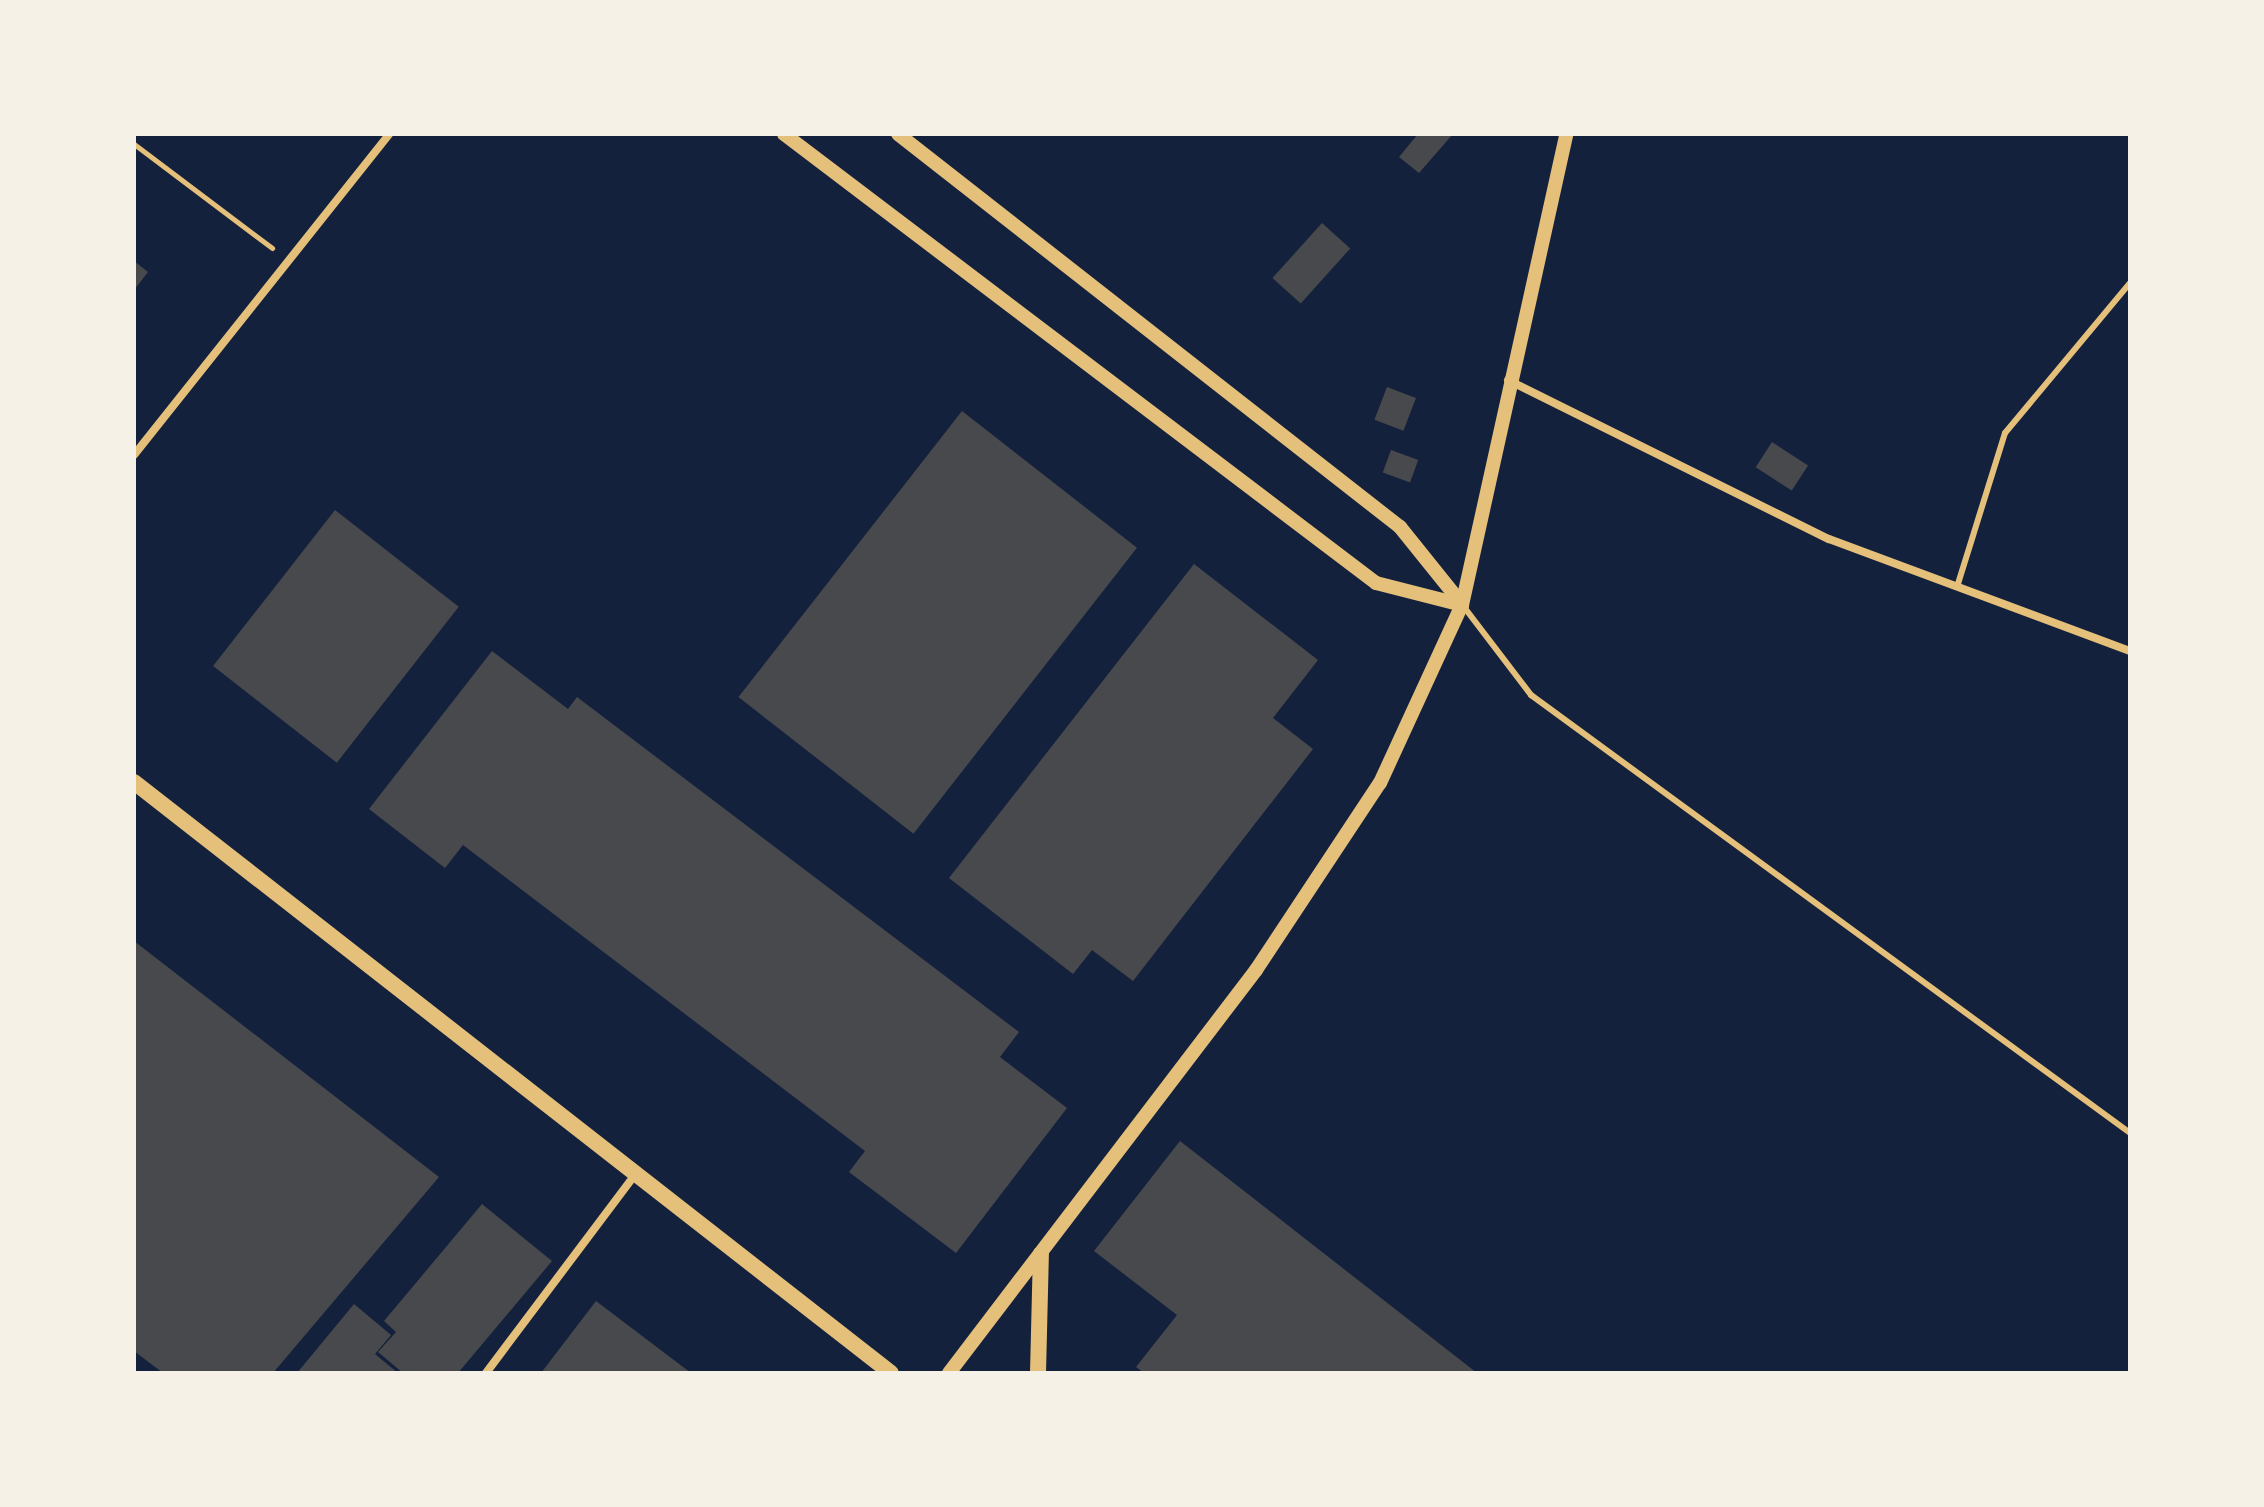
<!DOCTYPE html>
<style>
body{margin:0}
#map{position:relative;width:2264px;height:1507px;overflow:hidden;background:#14213d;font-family:"Sofia Sans Condensed",sans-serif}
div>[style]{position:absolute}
.building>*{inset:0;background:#48494c;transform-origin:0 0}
.path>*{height:5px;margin:-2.5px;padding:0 2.5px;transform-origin:2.5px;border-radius:2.5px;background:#e5c07b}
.service>*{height:6px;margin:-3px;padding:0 3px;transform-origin:3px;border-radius:3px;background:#e5c07b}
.minor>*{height:8px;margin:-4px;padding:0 4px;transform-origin:4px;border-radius:4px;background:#e5c07b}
.tertiary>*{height:14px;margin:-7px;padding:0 7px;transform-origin:7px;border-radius:7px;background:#e5c07b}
.secondary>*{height:16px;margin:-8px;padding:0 8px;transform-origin:8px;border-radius:8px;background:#e5c07b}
span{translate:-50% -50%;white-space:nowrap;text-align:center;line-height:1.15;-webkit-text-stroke:8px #f6f1e7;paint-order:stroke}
.frame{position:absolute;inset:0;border:136px solid #f6f1e7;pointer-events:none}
</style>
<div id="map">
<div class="building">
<div style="clip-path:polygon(1418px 134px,1453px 134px,1419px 173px,1399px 157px)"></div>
<div style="left:1322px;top:223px;width:38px;height:74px;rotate:42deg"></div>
<div style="clip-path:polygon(134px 261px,148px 272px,134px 290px)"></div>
<div style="left:1387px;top:387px;width:31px;height:35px;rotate:21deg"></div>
<div style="left:962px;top:411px;width:222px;height:363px;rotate:38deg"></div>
<div style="left:1772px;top:442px;width:43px;height:30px;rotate:33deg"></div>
<div style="left:1391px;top:450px;width:29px;height:24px;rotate:20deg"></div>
<div style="left:335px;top:510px;width:157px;height:198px;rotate:38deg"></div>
<div style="clip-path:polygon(1194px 564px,1318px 660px,1273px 718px,1313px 749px,1133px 981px,1092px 950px,1073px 974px,949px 878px)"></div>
<div style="clip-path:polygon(492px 651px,568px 709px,577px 697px,1019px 1032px,1000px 1057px,1067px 1108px,956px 1253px,849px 1172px,865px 1151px,463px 845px,445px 868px,369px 809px)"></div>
<div style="clip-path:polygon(134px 941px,439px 1177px,273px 1373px,163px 1373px,134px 1351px)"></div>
<div style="clip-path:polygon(1180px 1141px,1477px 1373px,1144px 1373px,1136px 1367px,1177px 1315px,1094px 1251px)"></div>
<div style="clip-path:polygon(482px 1204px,552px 1261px,458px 1373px,403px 1373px,378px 1352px,396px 1332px,384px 1321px)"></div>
<div style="clip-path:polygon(596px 1301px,691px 1373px,541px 1373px)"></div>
<div style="clip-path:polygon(354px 1304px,391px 1335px,375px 1354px,398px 1373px,297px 1373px)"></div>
</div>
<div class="path">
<div style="left:134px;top:144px;width:173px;rotate:37deg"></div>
</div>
<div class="service">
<div style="left:1957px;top:587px;width:161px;rotate:-72.7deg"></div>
<div style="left:2005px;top:433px;width:195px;rotate:-50.2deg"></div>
<div style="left:1464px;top:607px;width:111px;rotate:52.7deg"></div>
<div style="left:1531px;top:695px;width:742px;rotate:36.17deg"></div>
</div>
<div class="minor">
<div style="left:1508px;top:380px;width:358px;rotate:26.4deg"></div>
<div style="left:1829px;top:539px;width:321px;rotate:20.4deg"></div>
<div style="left:134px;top:455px;width:410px;rotate:-51.5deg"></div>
<div style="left:486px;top:1373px;width:251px;rotate:-53.1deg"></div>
</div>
<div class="tertiary">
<div style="left:784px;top:134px;width:743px;rotate:37.18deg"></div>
<div style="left:1376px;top:583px;width:89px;rotate:14.3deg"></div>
<div style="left:898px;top:134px;width:638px;rotate:38.06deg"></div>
<div style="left:1400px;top:527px;width:99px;rotate:51.2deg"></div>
<div style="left:949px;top:1373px;width:507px;rotate:-52.7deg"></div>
<div style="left:1256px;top:970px;width:224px;rotate:-56.5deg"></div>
<div style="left:1380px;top:783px;width:196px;rotate:-65.3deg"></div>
<div style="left:1462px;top:605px;width:482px;rotate:-77.5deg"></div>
</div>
<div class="secondary">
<div style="left:134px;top:782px;width:960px;rotate:37.98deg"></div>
<div style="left:1038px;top:1373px;width:119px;rotate:-88.6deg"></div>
</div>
<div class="frame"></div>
</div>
